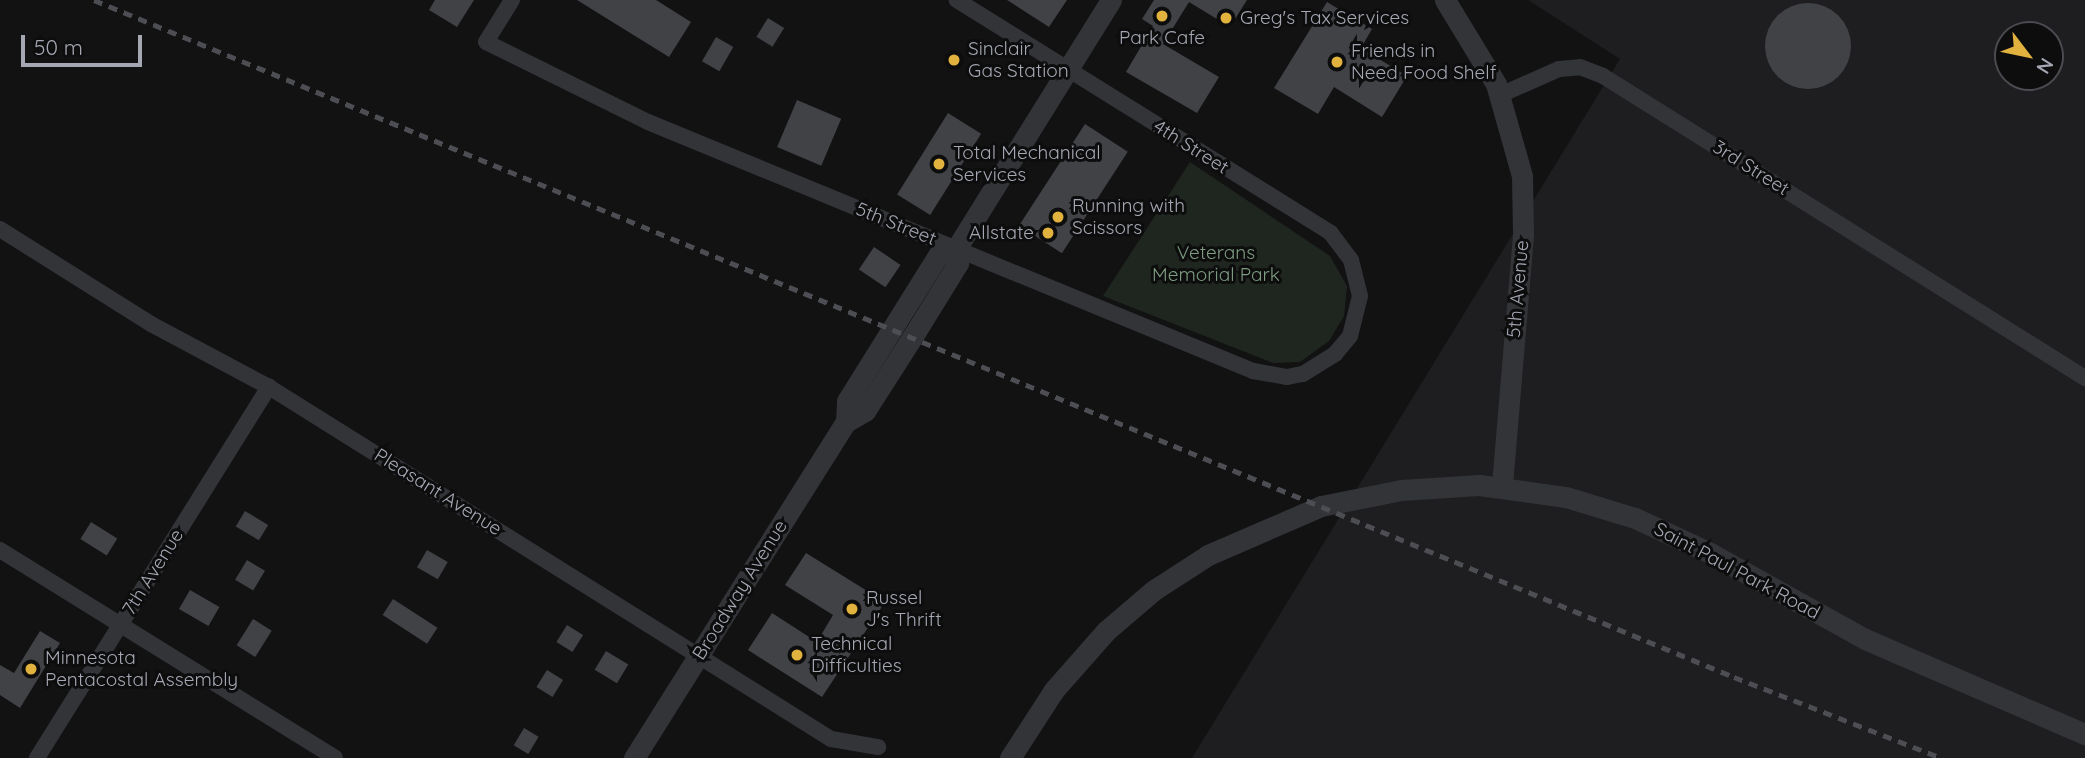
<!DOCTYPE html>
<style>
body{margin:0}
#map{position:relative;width:2085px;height:758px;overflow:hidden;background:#121213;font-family:Quicksand,sans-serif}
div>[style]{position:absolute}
.built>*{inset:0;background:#1e1e20}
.green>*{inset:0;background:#1f2620}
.building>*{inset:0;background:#414246;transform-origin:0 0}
.round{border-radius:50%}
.minor>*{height:16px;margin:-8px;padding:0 8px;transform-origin:8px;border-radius:8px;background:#333438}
.tertiary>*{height:21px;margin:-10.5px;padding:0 10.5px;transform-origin:10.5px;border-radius:10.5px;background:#333438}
.rail>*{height:5px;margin-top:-2.5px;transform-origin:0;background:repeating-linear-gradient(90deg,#4d4e53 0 9px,transparent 0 16px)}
.dots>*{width:19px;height:19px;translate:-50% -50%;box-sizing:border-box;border:4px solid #0d0d0e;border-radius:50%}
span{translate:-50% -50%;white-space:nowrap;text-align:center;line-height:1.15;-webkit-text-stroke:6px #0d0d0e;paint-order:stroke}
.poi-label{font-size:19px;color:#a5a8b3}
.left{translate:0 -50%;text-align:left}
.right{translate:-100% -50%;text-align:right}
.street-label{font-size:19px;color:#a5a8b3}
.park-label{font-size:19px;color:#7d9c81}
.north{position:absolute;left:1994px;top:21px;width:70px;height:70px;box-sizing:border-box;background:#0d0d0e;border:2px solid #4a4b50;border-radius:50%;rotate:122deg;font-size:19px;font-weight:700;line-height:28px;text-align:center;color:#a5a8b3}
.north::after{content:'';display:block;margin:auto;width:24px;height:32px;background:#e1b23d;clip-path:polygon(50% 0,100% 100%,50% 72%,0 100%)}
.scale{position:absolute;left:21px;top:35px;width:121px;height:32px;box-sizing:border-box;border:4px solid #a5a8b3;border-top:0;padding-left:9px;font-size:21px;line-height:24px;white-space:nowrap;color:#a5a8b3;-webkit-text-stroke:5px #0d0d0e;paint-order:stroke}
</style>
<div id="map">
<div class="built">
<div style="clip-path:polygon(evenodd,1528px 0,2085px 0,2085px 758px,1192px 758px,1620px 59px,1528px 0,2008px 35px,2050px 35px,2050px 77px,2008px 77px,2008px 35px)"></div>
</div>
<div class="green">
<div style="clip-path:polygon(1190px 162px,1330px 256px,1347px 286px,1344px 316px,1329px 341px,1300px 362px,1273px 363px,1103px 296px)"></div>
</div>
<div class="building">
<div style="clip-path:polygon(435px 0,474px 0,457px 27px,429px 10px)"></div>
<div style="clip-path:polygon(577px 0,656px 0,691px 22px,669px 57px)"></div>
<div style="clip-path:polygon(1007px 0,1067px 0,1049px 27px)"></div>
<div style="clip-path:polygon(1154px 0,1247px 0,1230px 27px,1189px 2px,1163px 44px,1219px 77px,1197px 113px,1126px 72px,1153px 26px,1142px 19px)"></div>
<div style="clip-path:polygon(1327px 2px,1372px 29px,1361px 48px,1407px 76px,1382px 117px,1334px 87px,1318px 114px,1274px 88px)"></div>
<div class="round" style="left:1765px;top:3px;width:86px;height:86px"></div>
<div style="left:768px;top:18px;width:19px;height:22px;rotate:32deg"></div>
<div style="left:716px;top:37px;width:20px;height:28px;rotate:30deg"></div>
<div style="left:797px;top:100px;width:48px;height:51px;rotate:23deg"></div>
<div style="left:948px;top:113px;width:39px;height:96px;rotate:32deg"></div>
<div style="left:1085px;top:124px;width:51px;height:121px;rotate:33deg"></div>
<div style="left:874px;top:247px;width:32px;height:27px;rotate:34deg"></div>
<div style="left:245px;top:511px;width:27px;height:18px;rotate:31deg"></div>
<div style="left:91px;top:522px;width:31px;height:20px;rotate:32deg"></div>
<div style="left:427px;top:550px;width:24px;height:20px;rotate:30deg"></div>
<div style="clip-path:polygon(806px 553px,885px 602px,822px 697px,748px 650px,772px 613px,817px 642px,833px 615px,785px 585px)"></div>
<div style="left:247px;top:560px;width:21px;height:23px;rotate:31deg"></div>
<div style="left:190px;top:590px;width:34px;height:22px;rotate:30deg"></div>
<div style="left:393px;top:599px;width:53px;height:19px;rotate:33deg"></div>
<div style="left:253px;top:619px;width:22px;height:31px;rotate:32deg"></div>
<div style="left:567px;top:625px;width:19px;height:20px;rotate:32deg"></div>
<div style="clip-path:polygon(40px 631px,60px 643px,20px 708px,0 695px,0 665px,14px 673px)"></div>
<div style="left:606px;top:651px;width:26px;height:22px;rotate:31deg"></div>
<div style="left:547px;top:670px;width:19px;height:20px;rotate:32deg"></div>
<div style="left:524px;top:728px;width:17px;height:20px;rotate:31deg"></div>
</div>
<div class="minor">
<div style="left:512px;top:0;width:49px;rotate:121.8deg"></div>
<div style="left:486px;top:42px;width:181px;rotate:26.3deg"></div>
<div style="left:648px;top:122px;width:654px;rotate:22.37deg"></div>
<div style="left:1253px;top:371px;width:35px;rotate:10deg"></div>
<div style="left:1287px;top:377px;width:16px;rotate:-11deg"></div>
<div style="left:1303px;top:374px;width:38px;rotate:-32deg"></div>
<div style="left:1335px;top:354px;width:23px;rotate:-50deg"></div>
<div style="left:1350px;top:336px;width:41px;rotate:-76deg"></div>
<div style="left:1360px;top:296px;width:37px;rotate:-104deg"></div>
<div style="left:1351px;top:260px;width:34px;rotate:-127deg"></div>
<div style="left:1331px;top:233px;width:441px;rotate:-148.1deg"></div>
<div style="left:1500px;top:95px;width:64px;rotate:-23.8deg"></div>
<div style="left:1559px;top:69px;width:21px;rotate:-5deg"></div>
<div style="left:1580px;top:67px;width:25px;rotate:21deg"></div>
<div style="left:1603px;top:76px;width:569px;rotate:32.07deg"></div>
<div style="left:0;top:229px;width:178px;rotate:32.2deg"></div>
<div style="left:151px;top:324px;width:134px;rotate:28.1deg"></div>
<div style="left:269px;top:387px;width:663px;rotate:32.06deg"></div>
<div style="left:831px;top:739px;width:48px;rotate:9.7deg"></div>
<div style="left:0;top:550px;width:394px;rotate:31.8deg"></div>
<div style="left:37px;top:758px;width:438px;rotate:-58deg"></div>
</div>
<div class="tertiary">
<div style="left:1445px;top:0;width:98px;rotate:58.7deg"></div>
<div style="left:1496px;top:84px;width:96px;rotate:74.2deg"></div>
<div style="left:1522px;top:176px;width:59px;rotate:89deg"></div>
<div style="left:1523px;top:235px;width:252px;rotate:94.8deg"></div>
<div style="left:846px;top:422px;width:21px;rotate:-87deg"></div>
<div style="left:847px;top:401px;width:173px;rotate:-58deg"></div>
<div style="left:939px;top:254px;width:18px;rotate:-16deg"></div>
<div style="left:956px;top:249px;width:293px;rotate:-58.1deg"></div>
<div style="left:634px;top:758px;width:397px;rotate:-57.8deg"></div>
<div style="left:846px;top:422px;width:22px;rotate:-30deg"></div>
<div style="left:865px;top:411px;width:89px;rotate:-57.4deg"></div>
<div style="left:913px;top:336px;width:86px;rotate:-58.3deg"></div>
<div style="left:958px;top:263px;width:14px;rotate:-98deg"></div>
<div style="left:1010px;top:758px;width:81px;rotate:-57.1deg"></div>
<div style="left:1054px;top:690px;width:79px;rotate:-48.6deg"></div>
<div style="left:1106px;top:631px;width:63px;rotate:-40.5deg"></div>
<div style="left:1154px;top:590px;width:64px;rotate:-32.9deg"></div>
<div style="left:1208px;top:555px;width:123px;rotate:-23.4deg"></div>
<div style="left:1321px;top:506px;width:82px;rotate:-11.3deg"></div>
<div style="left:1401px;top:490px;width:78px;rotate:-3.7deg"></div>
<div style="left:1479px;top:485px;width:88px;rotate:7.9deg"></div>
<div style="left:1566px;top:497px;width:72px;rotate:16.9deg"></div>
<div style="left:1635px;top:518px;width:83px;rotate:25deg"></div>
<div style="left:1710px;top:553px;width:177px;rotate:29deg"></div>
<div style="left:1865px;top:639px;width:240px;rotate:23.4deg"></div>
</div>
<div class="rail">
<div style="left:94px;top:0;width:1774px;rotate:22.43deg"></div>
<div style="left:1734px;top:677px;width:223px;rotate:21.3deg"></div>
</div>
<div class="dots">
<div style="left:1162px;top:16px;background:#e1b23d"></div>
<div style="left:1226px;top:18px;background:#e1b23d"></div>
<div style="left:954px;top:60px;background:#e1b23d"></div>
<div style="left:1337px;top:62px;background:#e1b23d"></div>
<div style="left:939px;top:164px;background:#e1b23d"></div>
<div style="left:1058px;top:217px;background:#e1b23d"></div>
<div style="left:1048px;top:233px;background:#e1b23d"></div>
<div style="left:852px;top:609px;background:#e1b23d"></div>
<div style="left:797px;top:655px;background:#e1b23d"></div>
<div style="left:31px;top:669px;background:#e1b23d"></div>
</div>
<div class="poi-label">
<span class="left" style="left:1240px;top:18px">Greg's Tax Services</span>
<span style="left:1162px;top:38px">Park Cafe</span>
<span class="left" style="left:968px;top:60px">Sinclair<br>Gas Station</span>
<span class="left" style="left:1351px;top:62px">Friends in<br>Need Food Shelf</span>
<span class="left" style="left:953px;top:164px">Total Mechanical<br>Services</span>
<span class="left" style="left:1072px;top:217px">Running with<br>Scissors</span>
<span class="right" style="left:1034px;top:233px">Allstate</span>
<span class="left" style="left:866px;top:609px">Russel<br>J's Thrift</span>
<span class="left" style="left:811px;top:655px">Technical<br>Difficulties</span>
<span class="left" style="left:45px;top:669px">Minnesota<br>Pentacostal Assembly</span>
</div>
<div class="street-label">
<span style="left:1191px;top:147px;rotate:32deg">4th Street</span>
<span style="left:1751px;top:168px;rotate:32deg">3rd Street</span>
<span style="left:896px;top:224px;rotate:22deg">5th Street</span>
<span style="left:1518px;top:289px;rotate:-85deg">5th Avenue</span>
<span style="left:438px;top:492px;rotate:32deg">Pleasant Avenue</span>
<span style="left:1737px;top:571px;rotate:28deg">Saint Paul Park Road</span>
<span style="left:153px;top:572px;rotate:-58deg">7th Avenue</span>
<span style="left:740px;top:590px;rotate:-58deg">Broadway Avenue</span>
</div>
<div class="park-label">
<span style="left:1216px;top:264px">Veterans<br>Memorial Park</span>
</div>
<div class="north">N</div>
<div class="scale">50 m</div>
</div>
